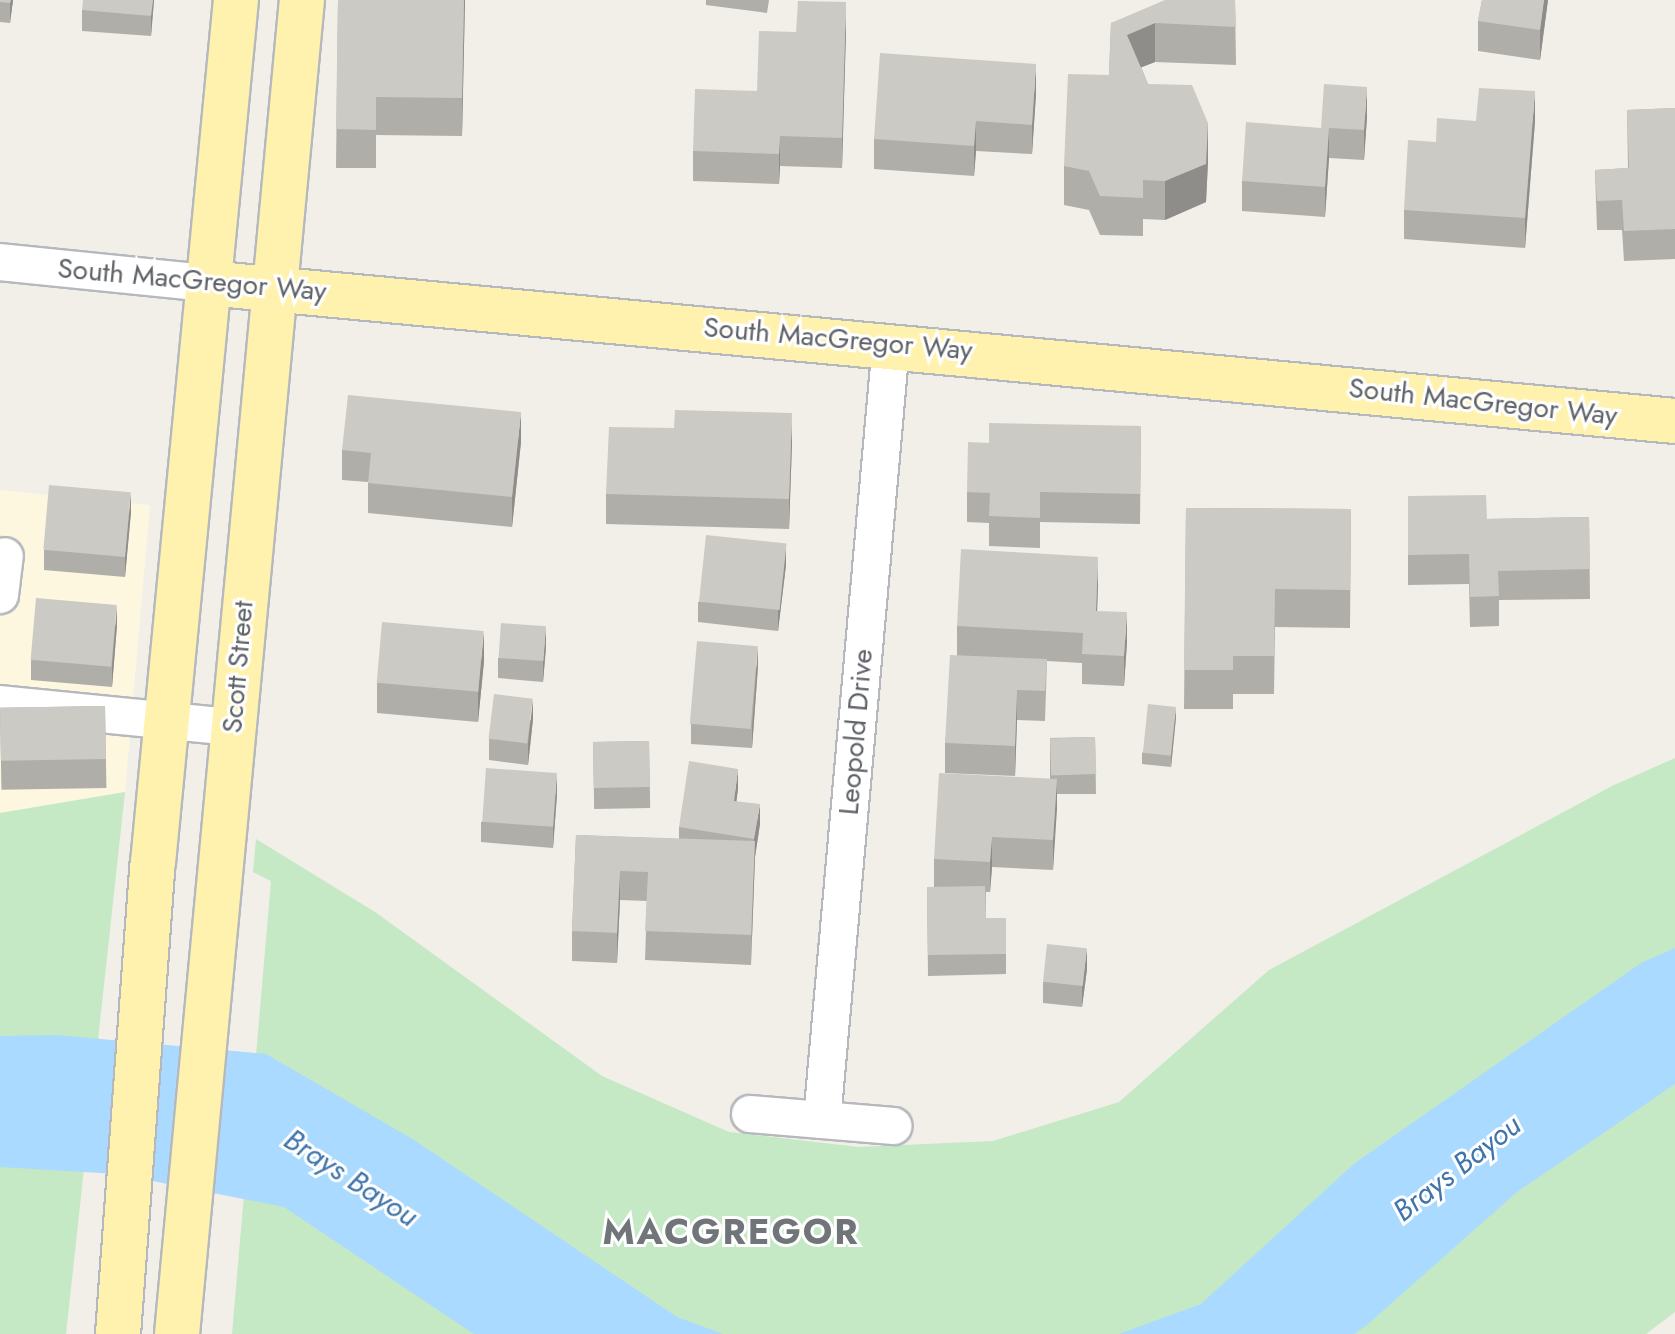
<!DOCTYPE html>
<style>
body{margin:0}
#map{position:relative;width:1675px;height:1334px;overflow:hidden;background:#f1efe8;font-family:Jost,sans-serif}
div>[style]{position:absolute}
.commercial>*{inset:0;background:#fef7e0}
.green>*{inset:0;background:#c5e8c5}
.water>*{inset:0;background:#aadaff}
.roads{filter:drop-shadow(2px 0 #b5b8bc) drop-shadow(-2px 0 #b5b8bc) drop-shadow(0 2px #b5b8bc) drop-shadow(0 -2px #b5b8bc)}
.minor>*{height:36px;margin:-18px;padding:0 18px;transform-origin:18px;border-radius:18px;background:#fff}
.major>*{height:44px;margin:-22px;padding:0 22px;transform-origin:22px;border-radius:22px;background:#fff2af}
.wall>*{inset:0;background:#afaea9;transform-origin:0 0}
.shaded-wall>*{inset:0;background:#8f8d8a}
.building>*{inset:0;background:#cccac5;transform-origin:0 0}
span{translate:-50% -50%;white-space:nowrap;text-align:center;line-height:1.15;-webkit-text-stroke:6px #fff;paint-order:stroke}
.street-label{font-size:28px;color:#5f6368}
.water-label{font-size:30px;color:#4174aa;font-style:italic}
.district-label{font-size:36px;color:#70757a;font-weight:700;letter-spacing:2px}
</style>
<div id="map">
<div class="commercial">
<div style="clip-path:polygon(0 490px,150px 505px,125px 792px,0 813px)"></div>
</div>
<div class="green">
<div style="clip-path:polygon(1675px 758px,1675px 1312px,1646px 1334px,232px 1334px,271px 881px,253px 872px,256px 839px,375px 912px,602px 1076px,729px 1132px,858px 1147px,993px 1141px,1119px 1102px,1269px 970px,1612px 786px)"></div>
<div style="clip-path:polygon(125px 792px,66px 1334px,0 1334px,0 813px)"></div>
</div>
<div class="water">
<div style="clip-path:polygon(1675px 948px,1675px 1084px,1517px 1192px,1367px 1325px,1354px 1334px,1119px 1334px,1201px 1304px,1355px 1163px,1641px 963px)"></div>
<div style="clip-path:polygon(56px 1035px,266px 1054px,414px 1140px,677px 1317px,723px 1334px,474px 1334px,284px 1207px,117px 1174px,0 1167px,0 1036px)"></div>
</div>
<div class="roads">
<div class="minor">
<div style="left:0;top:262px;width:208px;rotate:5.8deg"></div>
<div style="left:0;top:595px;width:39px;rotate:-83deg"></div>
<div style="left:0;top:704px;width:233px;rotate:5.7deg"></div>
<div style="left:750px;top:1114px;width:144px;rotate:4.8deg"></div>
<div style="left:822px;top:1120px;width:779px;rotate:-84.92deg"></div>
</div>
<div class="major">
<div style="left:207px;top:283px;width:1474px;rotate:5.37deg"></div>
<div style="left:118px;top:1334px;width:472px;rotate:-85.8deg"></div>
<div style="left:153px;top:863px;width:867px;rotate:-84.51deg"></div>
<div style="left:177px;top:1334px;width:1340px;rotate:-84.65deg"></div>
</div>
</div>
<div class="wall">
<div style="clip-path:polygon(0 0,13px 0,10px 23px,0 22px)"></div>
<div style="clip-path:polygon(154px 0,151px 36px,82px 31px,82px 10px)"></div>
<div style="clip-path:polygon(338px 0,465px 0,462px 136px,376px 135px,376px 168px,336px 168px)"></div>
<div style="clip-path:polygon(706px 0,769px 0,767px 13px,706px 5px)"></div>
<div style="clip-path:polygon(1235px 0,1236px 65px,1155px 62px,1141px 67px,1148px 84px,1208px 162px,1206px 202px,1165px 220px,1143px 219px,1143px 236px,1100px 235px,1089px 210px,1064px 205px,1064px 166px,1109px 75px,1111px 23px)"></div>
<div style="clip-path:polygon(1482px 0,1548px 0,1540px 60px,1478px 51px,1478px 21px)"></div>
<div style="clip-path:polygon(846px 31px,842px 168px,780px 166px,779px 184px,693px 181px,693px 151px,757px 91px,796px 32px)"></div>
<div style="clip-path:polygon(1036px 94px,1032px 154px,976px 151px,974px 176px,874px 169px,874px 139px)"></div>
<div style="clip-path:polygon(1675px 108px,1675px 259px,1624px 261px,1622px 230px,1597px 230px,1595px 170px,1628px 168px,1627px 110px)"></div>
<div style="clip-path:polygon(1367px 117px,1364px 160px,1329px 158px,1325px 217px,1242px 211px,1242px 181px,1321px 128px)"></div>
<div style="clip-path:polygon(1476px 121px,1535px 121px,1525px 248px,1404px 239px,1404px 210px,1436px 142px)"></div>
<div style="clip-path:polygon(1141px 426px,1140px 524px,1040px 522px,1040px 548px,989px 546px,989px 523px,967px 522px,967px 492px,989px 443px)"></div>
<div style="clip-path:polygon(674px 428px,792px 443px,789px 529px,606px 524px,606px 494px)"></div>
<div style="clip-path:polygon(521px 442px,512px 527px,368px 513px,368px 482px,342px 480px,342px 450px)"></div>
<div style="clip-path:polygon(1408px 496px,1487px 519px,1589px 517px,1590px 599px,1499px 600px,1499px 626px,1470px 627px,1469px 584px,1408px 585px)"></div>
<div style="clip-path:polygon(1186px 508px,1351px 509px,1350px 628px,1275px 627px,1274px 694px,1233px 694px,1233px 709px,1184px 709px)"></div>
<div style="clip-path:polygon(131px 512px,125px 577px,44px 570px,44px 550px)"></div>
<div style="clip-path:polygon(786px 565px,778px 631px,698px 622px,698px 602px)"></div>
<div style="clip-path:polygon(1098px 586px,1097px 611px,1127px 642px,1124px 686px,1082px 684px,1082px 663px,1047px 661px,1045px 721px,1017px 720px,1015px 776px,945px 773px,945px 743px,957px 655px,957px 626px)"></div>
<div style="clip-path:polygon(117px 625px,112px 687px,31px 680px,31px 660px)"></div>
<div style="clip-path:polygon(546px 647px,543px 682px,498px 678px,498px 658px)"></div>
<div style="clip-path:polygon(484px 661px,478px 722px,377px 713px,377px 683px)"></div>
<div style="clip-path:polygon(758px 666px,752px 748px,691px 744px,691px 724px)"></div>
<div style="left:105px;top:706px;width:82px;height:105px;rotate:89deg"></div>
<div style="clip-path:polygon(1176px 717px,1171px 767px,1142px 764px,1142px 753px)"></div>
<div style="clip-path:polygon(533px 719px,528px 765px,489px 760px,489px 739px)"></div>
<div style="clip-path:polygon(1095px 737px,1096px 794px,1057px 794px,1053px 870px,992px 867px,990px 892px,986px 892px,986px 918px,1006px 918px,1006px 974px,928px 976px,927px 887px,934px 887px,934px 859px,1050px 779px,1050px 738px)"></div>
<div style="left:649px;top:741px;width:67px;height:56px;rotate:89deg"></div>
<div style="clip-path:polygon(738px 789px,736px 801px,760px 824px,755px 857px,751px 965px,645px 960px,647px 901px,620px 900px,617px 963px,572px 961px,572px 931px,576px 835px,679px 839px,679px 827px)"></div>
<div style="clip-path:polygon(557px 794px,553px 848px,481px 842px,481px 822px)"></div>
<div style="clip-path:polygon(1087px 969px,1082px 1007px,1043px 1003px,1043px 982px)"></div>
</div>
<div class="shaded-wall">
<div style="clip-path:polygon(11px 0,13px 0,10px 23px,10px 3px)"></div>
<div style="clip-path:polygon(153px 0,154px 0,151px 36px,151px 16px)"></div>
<div style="clip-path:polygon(464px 0,465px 0,462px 136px,462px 98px)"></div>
<div style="clip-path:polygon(1544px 0,1548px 0,1540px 60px,1540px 30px)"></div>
<div style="clip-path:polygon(846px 2px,846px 31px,842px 168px,842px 138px)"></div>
<div style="clip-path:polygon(1155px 23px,1155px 62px,1127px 73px,1127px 35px)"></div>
<div style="clip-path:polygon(1036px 64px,1036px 94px,1032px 154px,1032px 125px)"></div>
<div style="clip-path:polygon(1367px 87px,1367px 117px,1364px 160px,1364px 130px)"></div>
<div style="clip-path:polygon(1535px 91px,1535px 121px,1525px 248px,1525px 218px)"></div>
<div style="clip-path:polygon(976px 121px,976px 151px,974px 176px,974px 146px)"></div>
<div style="clip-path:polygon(1208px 123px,1208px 162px,1206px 202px,1165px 220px,1165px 181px)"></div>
<div style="clip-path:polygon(1329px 128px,1329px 158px,1325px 217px,1325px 187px)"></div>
<div style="clip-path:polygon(780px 136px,780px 166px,779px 184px,779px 154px)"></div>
<div style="clip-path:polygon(521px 412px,521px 442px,512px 527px,512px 497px)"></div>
<div style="clip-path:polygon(792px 413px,792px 443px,789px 529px,789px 499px)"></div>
<div style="clip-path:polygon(131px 492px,131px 512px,125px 577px,125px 557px)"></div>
<div style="clip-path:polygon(786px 544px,786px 565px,778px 631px,778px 611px)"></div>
<div style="clip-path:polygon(1098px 557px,1098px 586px,1096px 640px,1096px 611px)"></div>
<div style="clip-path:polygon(117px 605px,117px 625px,112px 687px,112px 666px)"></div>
<div style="clip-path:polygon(1127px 612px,1127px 642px,1124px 686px,1124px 656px)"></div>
<div style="clip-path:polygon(546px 626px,546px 647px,543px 682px,543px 661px)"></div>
<div style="clip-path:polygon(484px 631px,484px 661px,478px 722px,478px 692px)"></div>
<div style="clip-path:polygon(758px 646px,758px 666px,752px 748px,752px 728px)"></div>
<div style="clip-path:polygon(1017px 690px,1017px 720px,1015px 776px,1015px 746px)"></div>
<div style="clip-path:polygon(533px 699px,533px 719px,528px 765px,528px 744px)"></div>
<div style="clip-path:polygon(1176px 707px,1176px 717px,1171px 767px,1171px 756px)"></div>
<div style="clip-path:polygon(738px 769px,738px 789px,734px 821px,734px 801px)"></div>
<div style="clip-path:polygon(557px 773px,557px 794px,553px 848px,553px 827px)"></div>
<div style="clip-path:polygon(1057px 779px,1057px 809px,1053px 870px,1053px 840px)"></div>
<div style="clip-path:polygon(760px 804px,760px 824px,755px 857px,751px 965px,754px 839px)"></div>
<div style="clip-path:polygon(992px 837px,992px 867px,990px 892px,990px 862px)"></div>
<div style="clip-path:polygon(620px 871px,620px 900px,617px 963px,617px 933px)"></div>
<div style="clip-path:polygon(1087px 948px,1087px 969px,1082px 1007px,1082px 987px)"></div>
</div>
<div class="building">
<div style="clip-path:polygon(0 0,11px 0,10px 3px,0 2px)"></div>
<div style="clip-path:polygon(83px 0,153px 0,151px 16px,82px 10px)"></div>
<div style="clip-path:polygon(338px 0,464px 0,462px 98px,376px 97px,376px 130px,336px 129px)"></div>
<div style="clip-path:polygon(1165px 0,1235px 0,1236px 27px,1155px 23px,1127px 35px,1148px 84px,1192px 85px,1208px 123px,1206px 164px,1165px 181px,1143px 180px,1143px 198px,1100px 196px,1089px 171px,1064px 166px,1068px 74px,1109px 75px,1111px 23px)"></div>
<div style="clip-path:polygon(1482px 0,1544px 0,1540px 30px,1478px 21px)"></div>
<div style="clip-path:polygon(798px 1px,846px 2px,842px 138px,780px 136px,779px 154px,693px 151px,695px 89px,757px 91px,759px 31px,796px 32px)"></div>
<div style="clip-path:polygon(880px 53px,1036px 64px,1032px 125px,976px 121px,974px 146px,874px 139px)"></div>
<div style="clip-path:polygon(1324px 84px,1367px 87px,1364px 130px,1329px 128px,1325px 187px,1242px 181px,1246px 122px,1321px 128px)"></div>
<div style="clip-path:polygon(1479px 88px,1535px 91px,1525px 218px,1404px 210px,1408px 140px,1436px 142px,1437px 118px,1476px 121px)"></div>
<div style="clip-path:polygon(1675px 108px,1675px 229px,1624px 231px,1622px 200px,1597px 201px,1595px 170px,1629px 168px,1627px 110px)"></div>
<div style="clip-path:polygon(348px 395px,521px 412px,512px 497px,368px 483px,371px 453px,342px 450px)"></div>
<div style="clip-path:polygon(675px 410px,792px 413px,789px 499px,606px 494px,609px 427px,674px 428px)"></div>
<div style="clip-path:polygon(989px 423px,1141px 426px,1140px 494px,1040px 492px,1040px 518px,989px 516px,990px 493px,967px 492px,968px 442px,989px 443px)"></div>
<div style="left:49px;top:485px;width:82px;height:65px;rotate:5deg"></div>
<div style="clip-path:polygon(1486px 495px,1487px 519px,1589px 517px,1590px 569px,1498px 571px,1499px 596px,1470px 597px,1469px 554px,1408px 555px,1408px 496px)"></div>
<div style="clip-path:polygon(1186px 508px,1351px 509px,1350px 590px,1275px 589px,1274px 656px,1233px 656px,1233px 670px,1184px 670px)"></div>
<div style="left:706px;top:535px;width:81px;height:67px;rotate:6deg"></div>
<div style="clip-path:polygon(961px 549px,1098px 557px,1096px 611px,1127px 612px,1124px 656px,1082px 654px,1083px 633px,957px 626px)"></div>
<div style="left:36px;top:598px;width:81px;height:62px;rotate:5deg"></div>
<div style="left:382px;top:622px;width:102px;height:61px;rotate:5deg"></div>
<div style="left:501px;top:623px;width:45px;height:35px;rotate:4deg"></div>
<div style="left:697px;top:641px;width:61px;height:83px;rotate:5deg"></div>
<div style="clip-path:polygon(950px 655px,1047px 659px,1045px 691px,1017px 690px,1015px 746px,945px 743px)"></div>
<div style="left:494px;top:694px;width:39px;height:45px;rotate:7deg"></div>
<div style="left:1148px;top:704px;width:28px;height:49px;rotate:6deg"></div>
<div style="left:105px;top:706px;width:53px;height:105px;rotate:89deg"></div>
<div style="left:1095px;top:737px;width:37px;height:45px;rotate:88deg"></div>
<div style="left:649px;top:741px;width:46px;height:56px;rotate:89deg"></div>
<div style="clip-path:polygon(689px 761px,738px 769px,734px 801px,760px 804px,754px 839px,679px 827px)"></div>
<div style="left:486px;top:768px;width:71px;height:54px;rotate:4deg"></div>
<div style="clip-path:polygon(939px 773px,1057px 779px,1053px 840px,992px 837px,990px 862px,934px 859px)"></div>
<div style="clip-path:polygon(576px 835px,755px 841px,751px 935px,645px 931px,648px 872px,620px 871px,617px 933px,572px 931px)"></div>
<div style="clip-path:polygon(985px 886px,986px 918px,1006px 918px,1006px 954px,928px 955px,927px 887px)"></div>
<div style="left:1047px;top:944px;width:40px;height:38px;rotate:6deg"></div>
</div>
<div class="street-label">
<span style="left:192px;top:280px;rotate:5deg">South MacGregor Way</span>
<span style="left:838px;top:339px;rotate:5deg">South MacGregor Way</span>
<span style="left:1483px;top:402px;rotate:6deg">South MacGregor Way</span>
<span style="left:238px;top:667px;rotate:-85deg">Scott Street</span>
<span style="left:856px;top:732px;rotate:-85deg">Leopold Drive</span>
</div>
<div class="water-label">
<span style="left:1457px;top:1168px;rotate:-38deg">Brays Bayou</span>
<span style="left:351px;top:1178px;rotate:33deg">Brays Bayou</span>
</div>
<div class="district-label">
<span style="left:731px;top:1232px">MACGREGOR</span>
</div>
</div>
